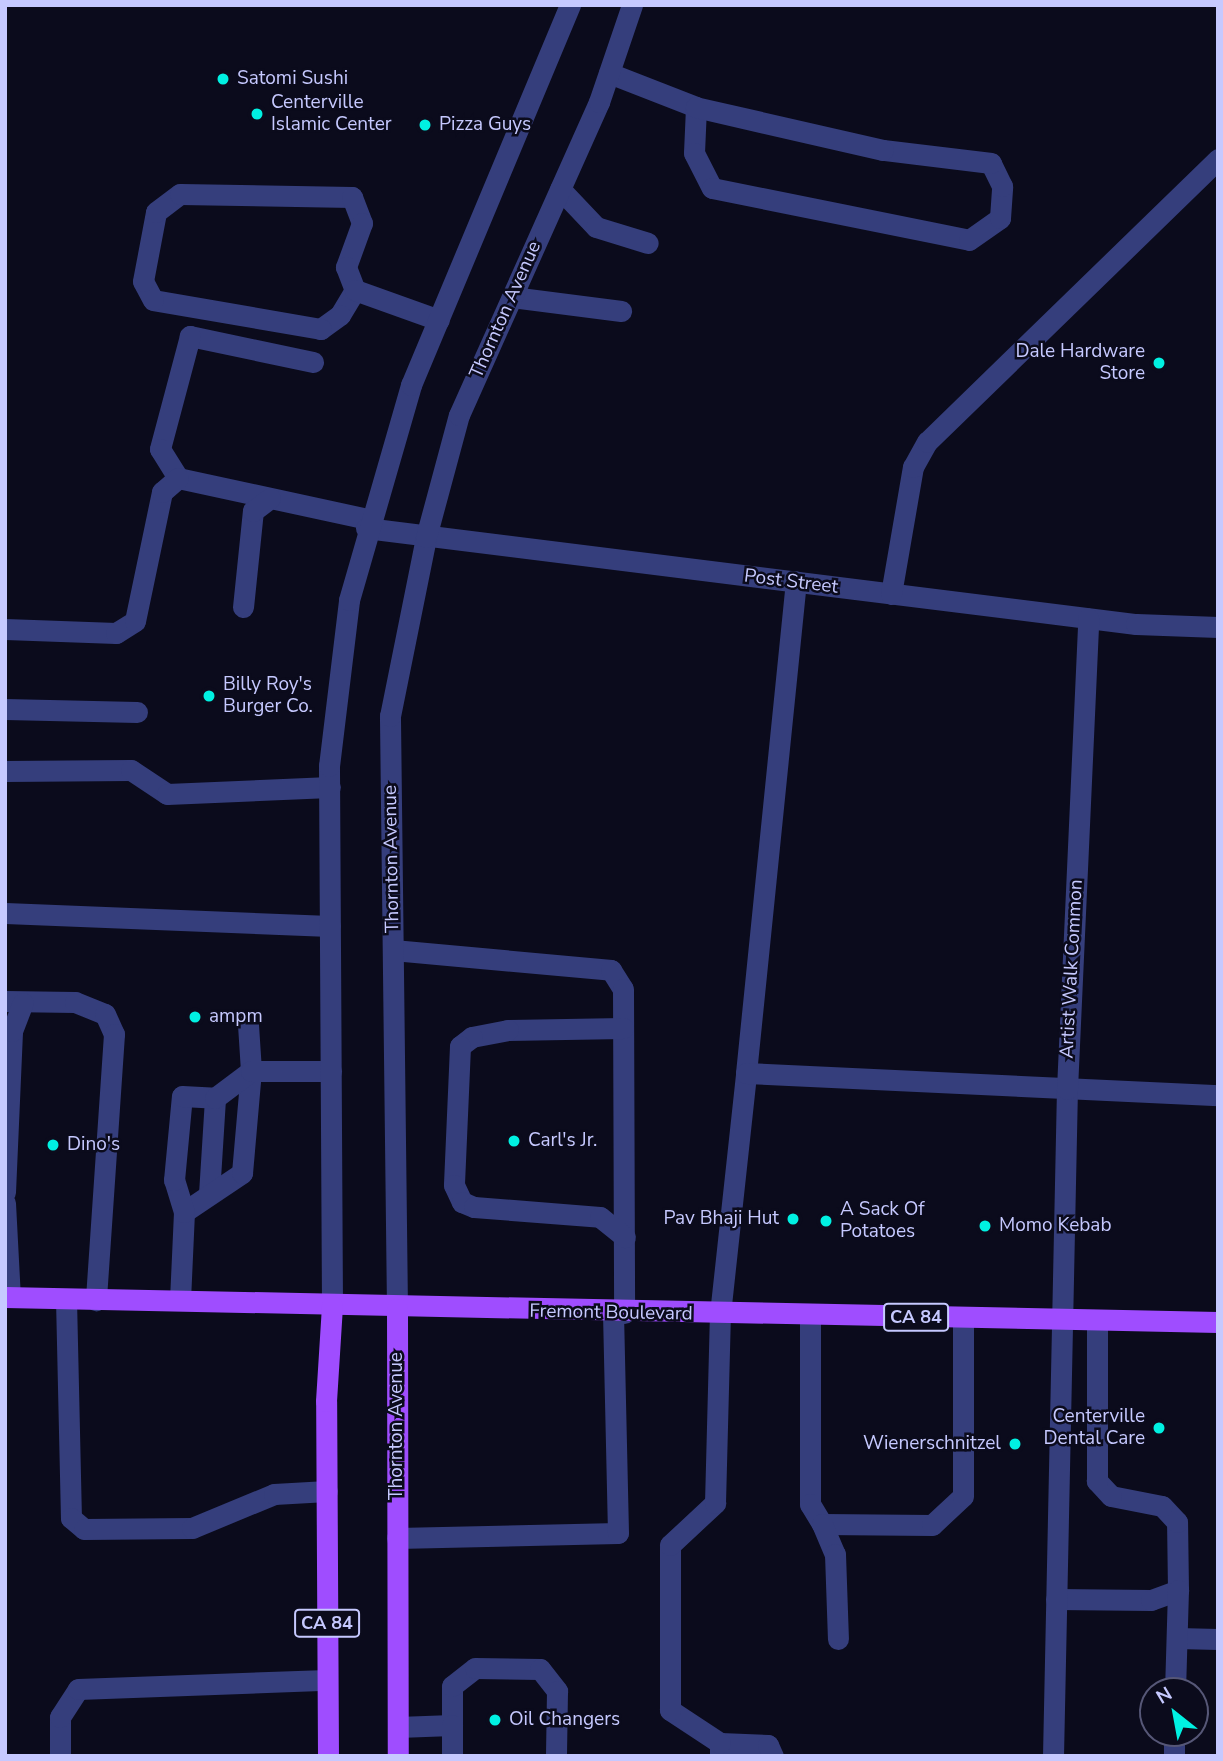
<!DOCTYPE html>
<style>
body{margin:0}
#map{position:relative;width:1223px;height:1761px;overflow:hidden;background:#0b0b1c;font-family:"Nunito Sans",sans-serif}
div>[style]{position:absolute}
.minor>*{height:21px;margin:-10.5px;padding:0 10.5px;transform-origin:10.5px;border-radius:10.5px;background:#353e7c}
.major>*{height:21px;margin:-10.5px;padding:0 10.5px;transform-origin:10.5px;border-radius:10.5px;background:#9f4dff}
.dots>*{width:19px;height:19px;translate:-50% -50%;box-sizing:border-box;border:4px solid #0b0b1c;border-radius:50%}
span{translate:-50% -50%;white-space:nowrap;text-align:center;line-height:1.15;-webkit-text-stroke:5px #0b0b1c;paint-order:stroke}
.shield-label span{padding:2px 5px;background:#0b0b1c;border:2px solid;border-radius:5px;-webkit-text-stroke-width:0}
.shield-label{font-size:18px;color:#c6c9ff;font-weight:700}
.poi-label{font-size:19px;color:#c6c9ff}
.left{translate:0 -50%;text-align:left}
.right{translate:-100% -50%;text-align:right}
.street-label{font-size:19px;color:#c6c9ff}
.frame{position:absolute;inset:0;border:7px solid #c6c9ff;pointer-events:none}
.north{position:absolute;left:1139px;top:1677px;width:70px;height:70px;box-sizing:border-box;background:#0b0b1c;border:2px solid #565777;border-radius:50%;rotate:329deg;font-size:19px;font-weight:700;line-height:28px;text-align:center;color:#c6c9ff}
.north::after{content:'';display:block;margin:auto;width:24px;height:32px;background:#00f1e2;clip-path:polygon(50% 0,100% 100%,50% 72%,0 100%)}
</style>
<div id="map">
<div class="minor">
<div style="left:609px;top:73px;width:93px;rotate:21.3deg"></div>
<div style="left:696px;top:107px;width:46px;rotate:92.5deg"></div>
<div style="left:694px;top:153px;width:39px;rotate:63deg"></div>
<div style="left:712px;top:188px;width:262px;rotate:11.4deg"></div>
<div style="left:969px;top:240px;width:38px;rotate:-35deg"></div>
<div style="left:1000px;top:218px;width:32px;rotate:-86deg"></div>
<div style="left:1002px;top:186px;width:25px;rotate:-116deg"></div>
<div style="left:991px;top:163px;width:109px;rotate:-173.1deg"></div>
<div style="left:883px;top:150px;width:192px;rotate:-167.1deg"></div>
<div style="left:560px;top:189px;width:52px;rotate:46.5deg"></div>
<div style="left:596px;top:227px;width:54px;rotate:17.1deg"></div>
<div style="left:355px;top:290px;width:29px;rotate:121deg"></div>
<div style="left:340px;top:315px;width:24px;rotate:144deg"></div>
<div style="left:321px;top:329px;width:170px;rotate:-170.2deg"></div>
<div style="left:153px;top:300px;width:21px;rotate:-118deg"></div>
<div style="left:143px;top:281px;width:70px;rotate:-79.3deg"></div>
<div style="left:156px;top:212px;width:30px;rotate:-37deg"></div>
<div style="left:180px;top:194px;width:172px;rotate:1deg"></div>
<div style="left:352px;top:197px;width:28px;rotate:69deg"></div>
<div style="left:362px;top:223px;width:47px;rotate:110deg"></div>
<div style="left:346px;top:267px;width:25px;rotate:69deg"></div>
<div style="left:355px;top:290px;width:89px;rotate:19.7deg"></div>
<div style="left:512px;top:297px;width:110px;rotate:7.3deg"></div>
<div style="left:313px;top:362px;width:126px;rotate:-168.1deg"></div>
<div style="left:190px;top:336px;width:117px;rotate:104.9deg"></div>
<div style="left:160px;top:449px;width:34px;rotate:58deg"></div>
<div style="left:178px;top:478px;width:194px;rotate:12.2deg"></div>
<div style="left:366px;top:528px;width:776px;rotate:7.11deg"></div>
<div style="left:1136px;top:624px;width:82px;rotate:2.1deg"></div>
<div style="left:891px;top:594px;width:129px;rotate:-80.2deg"></div>
<div style="left:913px;top:467px;width:29px;rotate:-61deg"></div>
<div style="left:927px;top:442px;width:406px;rotate:-44.2deg"></div>
<div style="left:243px;top:607px;width:97px;rotate:-84.1deg"></div>
<div style="left:253px;top:511px;width:21px;rotate:-37deg"></div>
<div style="left:5px;top:629px;width:111px;rotate:2.1deg"></div>
<div style="left:116px;top:633px;width:22px;rotate:-32deg"></div>
<div style="left:135px;top:621px;width:132px;rotate:-78.2deg"></div>
<div style="left:162px;top:492px;width:21px;rotate:-41deg"></div>
<div style="left:5px;top:709px;width:132px;rotate:1.3deg"></div>
<div style="left:5px;top:771px;width:126px;rotate:-0.5deg"></div>
<div style="left:131px;top:770px;width:43px;rotate:33.7deg"></div>
<div style="left:167px;top:794px;width:163px;rotate:-2.5deg"></div>
<div style="left:5px;top:913px;width:325px;rotate:2.3deg"></div>
<div style="left:393px;top:950px;width:219px;rotate:5.2deg"></div>
<div style="left:611px;top:970px;width:22px;rotate:58deg"></div>
<div style="left:623px;top:989px;width:324px;rotate:89.8deg"></div>
<div style="left:5px;top:1001px;width:70px;rotate:0.8deg"></div>
<div style="left:75px;top:1002px;width:32px;rotate:22deg"></div>
<div style="left:105px;top:1014px;width:22px;rotate:66deg"></div>
<div style="left:114px;top:1034px;width:267px;rotate:93.9deg"></div>
<div style="left:623px;top:1028px;width:115px;rotate:179deg"></div>
<div style="left:508px;top:1030px;width:37px;rotate:169deg"></div>
<div style="left:472px;top:1037px;width:15px;rotate:143deg"></div>
<div style="left:460px;top:1046px;width:139px;rotate:92.5deg"></div>
<div style="left:454px;top:1185px;width:19px;rotate:65deg"></div>
<div style="left:462px;top:1202px;width:13px;rotate:23deg"></div>
<div style="left:474px;top:1207px;width:126px;rotate:4.5deg"></div>
<div style="left:600px;top:1217px;width:32px;rotate:39deg"></div>
<div style="left:746px;top:1073px;width:494px;rotate:-84.2deg"></div>
<div style="left:5px;top:1192px;width:161px;rotate:-87.5deg"></div>
<div style="left:12px;top:1031px;width:30px;rotate:-69deg"></div>
<div style="left:209px;top:1194px;width:96px;rotate:-86.4deg"></div>
<div style="left:5px;top:1203px;width:94px;rotate:87deg"></div>
<div style="left:184px;top:1212px;width:70px;rotate:-33.9deg"></div>
<div style="left:242px;top:1173px;width:102px;rotate:-85deg"></div>
<div style="left:251px;top:1071px;width:47px;rotate:-93.7deg"></div>
<div style="left:66px;top:1299px;width:219px;rotate:88.7deg"></div>
<div style="left:71px;top:1518px;width:17px;rotate:40deg"></div>
<div style="left:84px;top:1529px;width:108px;rotate:-0.5deg"></div>
<div style="left:192px;top:1528px;width:89px;rotate:-22.5deg"></div>
<div style="left:274px;top:1494px;width:53px;rotate:-3.2deg"></div>
<div style="left:180px;top:1300px;width:88px;rotate:-87.4deg"></div>
<div style="left:184px;top:1212px;width:34px;rotate:-107deg"></div>
<div style="left:174px;top:1180px;width:84px;rotate:-84.6deg"></div>
<div style="left:182px;top:1096px;width:33px;rotate:3deg"></div>
<div style="left:215px;top:1098px;width:45px;rotate:-36.9deg"></div>
<div style="left:251px;top:1071px;width:80px"></div>
<div style="left:332px;top:1306px;width:540px;rotate:-90.32deg"></div>
<div style="left:329px;top:766px;width:167px;rotate:-83.1deg"></div>
<div style="left:349px;top:600px;width:224px;rotate:-73.9deg"></div>
<div style="left:411px;top:385px;width:412px;rotate:-67.3deg"></div>
<div style="left:397px;top:1309px;width:593px;rotate:-90.68deg"></div>
<div style="left:390px;top:716px;width:183px;rotate:-78.6deg"></div>
<div style="left:426px;top:537px;width:126px;rotate:-74.9deg"></div>
<div style="left:459px;top:415px;width:343px;rotate:-65.9deg"></div>
<div style="left:599px;top:102px;width:102px;rotate:-71.2deg"></div>
<div style="left:810px;top:1316px;width:188px;rotate:90deg"></div>
<div style="left:810px;top:1504px;width:23px;rotate:59deg"></div>
<div style="left:822px;top:1524px;width:110px;rotate:0.5deg"></div>
<div style="left:932px;top:1525px;width:42px;rotate:-43.1deg"></div>
<div style="left:963px;top:1496px;width:178px;rotate:-90deg"></div>
<div style="left:822px;top:1524px;width:33px;rotate:67deg"></div>
<div style="left:835px;top:1554px;width:85px;rotate:88deg"></div>
<div style="left:397px;top:1538px;width:221px;rotate:-1.3deg"></div>
<div style="left:618px;top:1533px;width:220px;rotate:-91.3deg"></div>
<div style="left:1056px;top:1599px;width:95px;rotate:0.6deg"></div>
<div style="left:1151px;top:1600px;width:29px;rotate:-20deg"></div>
<div style="left:1178px;top:1590px;width:68px;rotate:-90.8deg"></div>
<div style="left:1177px;top:1522px;width:22px;rotate:-133deg"></div>
<div style="left:1162px;top:1506px;width:52px;rotate:-168.9deg"></div>
<div style="left:1111px;top:1496px;width:21px;rotate:-133deg"></div>
<div style="left:1097px;top:1481px;width:161px;rotate:-90deg"></div>
<div style="left:1177px;top:1638px;width:41px;rotate:1.4deg"></div>
<div style="left:1175px;top:1691px;width:101px;rotate:-88.3deg"></div>
<div style="left:398px;top:1727px;width:54px;rotate:-2.1deg"></div>
<div style="left:452px;top:1725px;width:39px;rotate:-90deg"></div>
<div style="left:452px;top:1686px;width:29px;rotate:-38deg"></div>
<div style="left:475px;top:1668px;width:65px;rotate:0.9deg"></div>
<div style="left:540px;top:1669px;width:28px;rotate:52deg"></div>
<div style="left:557px;top:1691px;width:65px;rotate:90.9deg"></div>
<div style="left:720px;top:1743px;width:48px;rotate:2.4deg"></div>
<div style="left:768px;top:1745px;width:12px;rotate:66deg"></div>
<div style="left:60px;top:1756px;width:39px;rotate:-90deg"></div>
<div style="left:60px;top:1717px;width:33px;rotate:-57deg"></div>
<div style="left:78px;top:1689px;width:249px;rotate:-2.1deg"></div>
<div style="left:452px;top:1756px;width:31px;rotate:-90deg"></div>
<div style="left:720px;top:1756px;width:13px;rotate:-90deg"></div>
<div style="left:720px;top:1743px;width:60px;rotate:-146.6deg"></div>
<div style="left:670px;top:1710px;width:165px;rotate:-90deg"></div>
<div style="left:670px;top:1545px;width:62px;rotate:-43deg"></div>
<div style="left:715px;top:1503px;width:189px;rotate:-88.5deg"></div>
<div style="left:720px;top:1314px;width:242px;rotate:-83.8deg"></div>
<div style="left:746px;top:1073px;width:473px;rotate:2.7deg"></div>
<div style="left:1053px;top:1756px;width:667px;rotate:-88.8deg"></div>
<div style="left:1067px;top:1089px;width:471px;rotate:-87.4deg"></div>
<div style="left:1174px;top:1756px;width:23px;rotate:-90deg"></div>
</div>
<div class="major">
<div style="left:5px;top:1297px;width:1213px;rotate:1.18deg"></div>
<div style="left:397px;top:1309px;width:447px;rotate:89.9deg"></div>
<div style="left:328px;top:1756px;width:355px;rotate:-90.3deg"></div>
<div style="left:326px;top:1401px;width:95px;rotate:-86.4deg"></div>
</div>
<div class="dots">
<div style="left:223px;top:79px;background:#00f1e2"></div>
<div style="left:257px;top:114px;background:#00f1e2"></div>
<div style="left:425px;top:125px;background:#00f1e2"></div>
<div style="left:1159px;top:363px;background:#00f1e2"></div>
<div style="left:209px;top:696px;background:#00f1e2"></div>
<div style="left:195px;top:1017px;background:#00f1e2"></div>
<div style="left:514px;top:1141px;background:#00f1e2"></div>
<div style="left:53px;top:1145px;background:#00f1e2"></div>
<div style="left:793px;top:1219px;background:#00f1e2"></div>
<div style="left:826px;top:1221px;background:#00f1e2"></div>
<div style="left:985px;top:1226px;background:#00f1e2"></div>
<div style="left:1159px;top:1428px;background:#00f1e2"></div>
<div style="left:1015px;top:1444px;background:#00f1e2"></div>
<div style="left:495px;top:1720px;background:#00f1e2"></div>
</div>
<div class="shield-label">
<span style="left:916px;top:1317px">CA 84</span>
<span style="left:327px;top:1623px">CA 84</span>
</div>
<div class="poi-label">
<span class="left" style="left:237px;top:79px">Satomi Sushi</span>
<span class="left" style="left:271px;top:114px">Centerville<br>Islamic Center</span>
<span class="left" style="left:439px;top:125px">Pizza Guys</span>
<span class="right" style="left:1145px;top:363px">Dale Hardware<br>Store</span>
<span class="left" style="left:223px;top:696px">Billy Roy's<br>Burger Co.</span>
<span class="left" style="left:209px;top:1017px">ampm</span>
<span class="left" style="left:528px;top:1141px">Carl's Jr.</span>
<span class="left" style="left:67px;top:1145px">Dino's</span>
<span class="left" style="left:840px;top:1221px">A Sack Of<br>Potatoes</span>
<span class="right" style="left:779px;top:1219px">Pav Bhaji Hut</span>
<span class="left" style="left:999px;top:1226px">Momo Kebab</span>
<span class="right" style="left:1145px;top:1428px">Centerville<br>Dental Care</span>
<span class="right" style="left:1001px;top:1444px">Wienerschnitzel</span>
<span class="left" style="left:509px;top:1720px">Oil Changers</span>
</div>
<div class="street-label">
<span style="left:506px;top:310px;rotate:-66deg">Thornton Avenue</span>
<span style="left:791px;top:582px;rotate:7deg">Post Street</span>
<span style="left:392px;top:859px;rotate:-91deg">Thornton Avenue</span>
<span style="left:1072px;top:969px;rotate:-87deg">Artist Walk Common</span>
<span style="left:611px;top:1313px;rotate:1deg">Fremont Boulevard</span>
<span style="left:397px;top:1426px;rotate:-90deg">Thornton Avenue</span>
</div>
<div class="frame"></div>
<div class="north">N</div>
</div>
